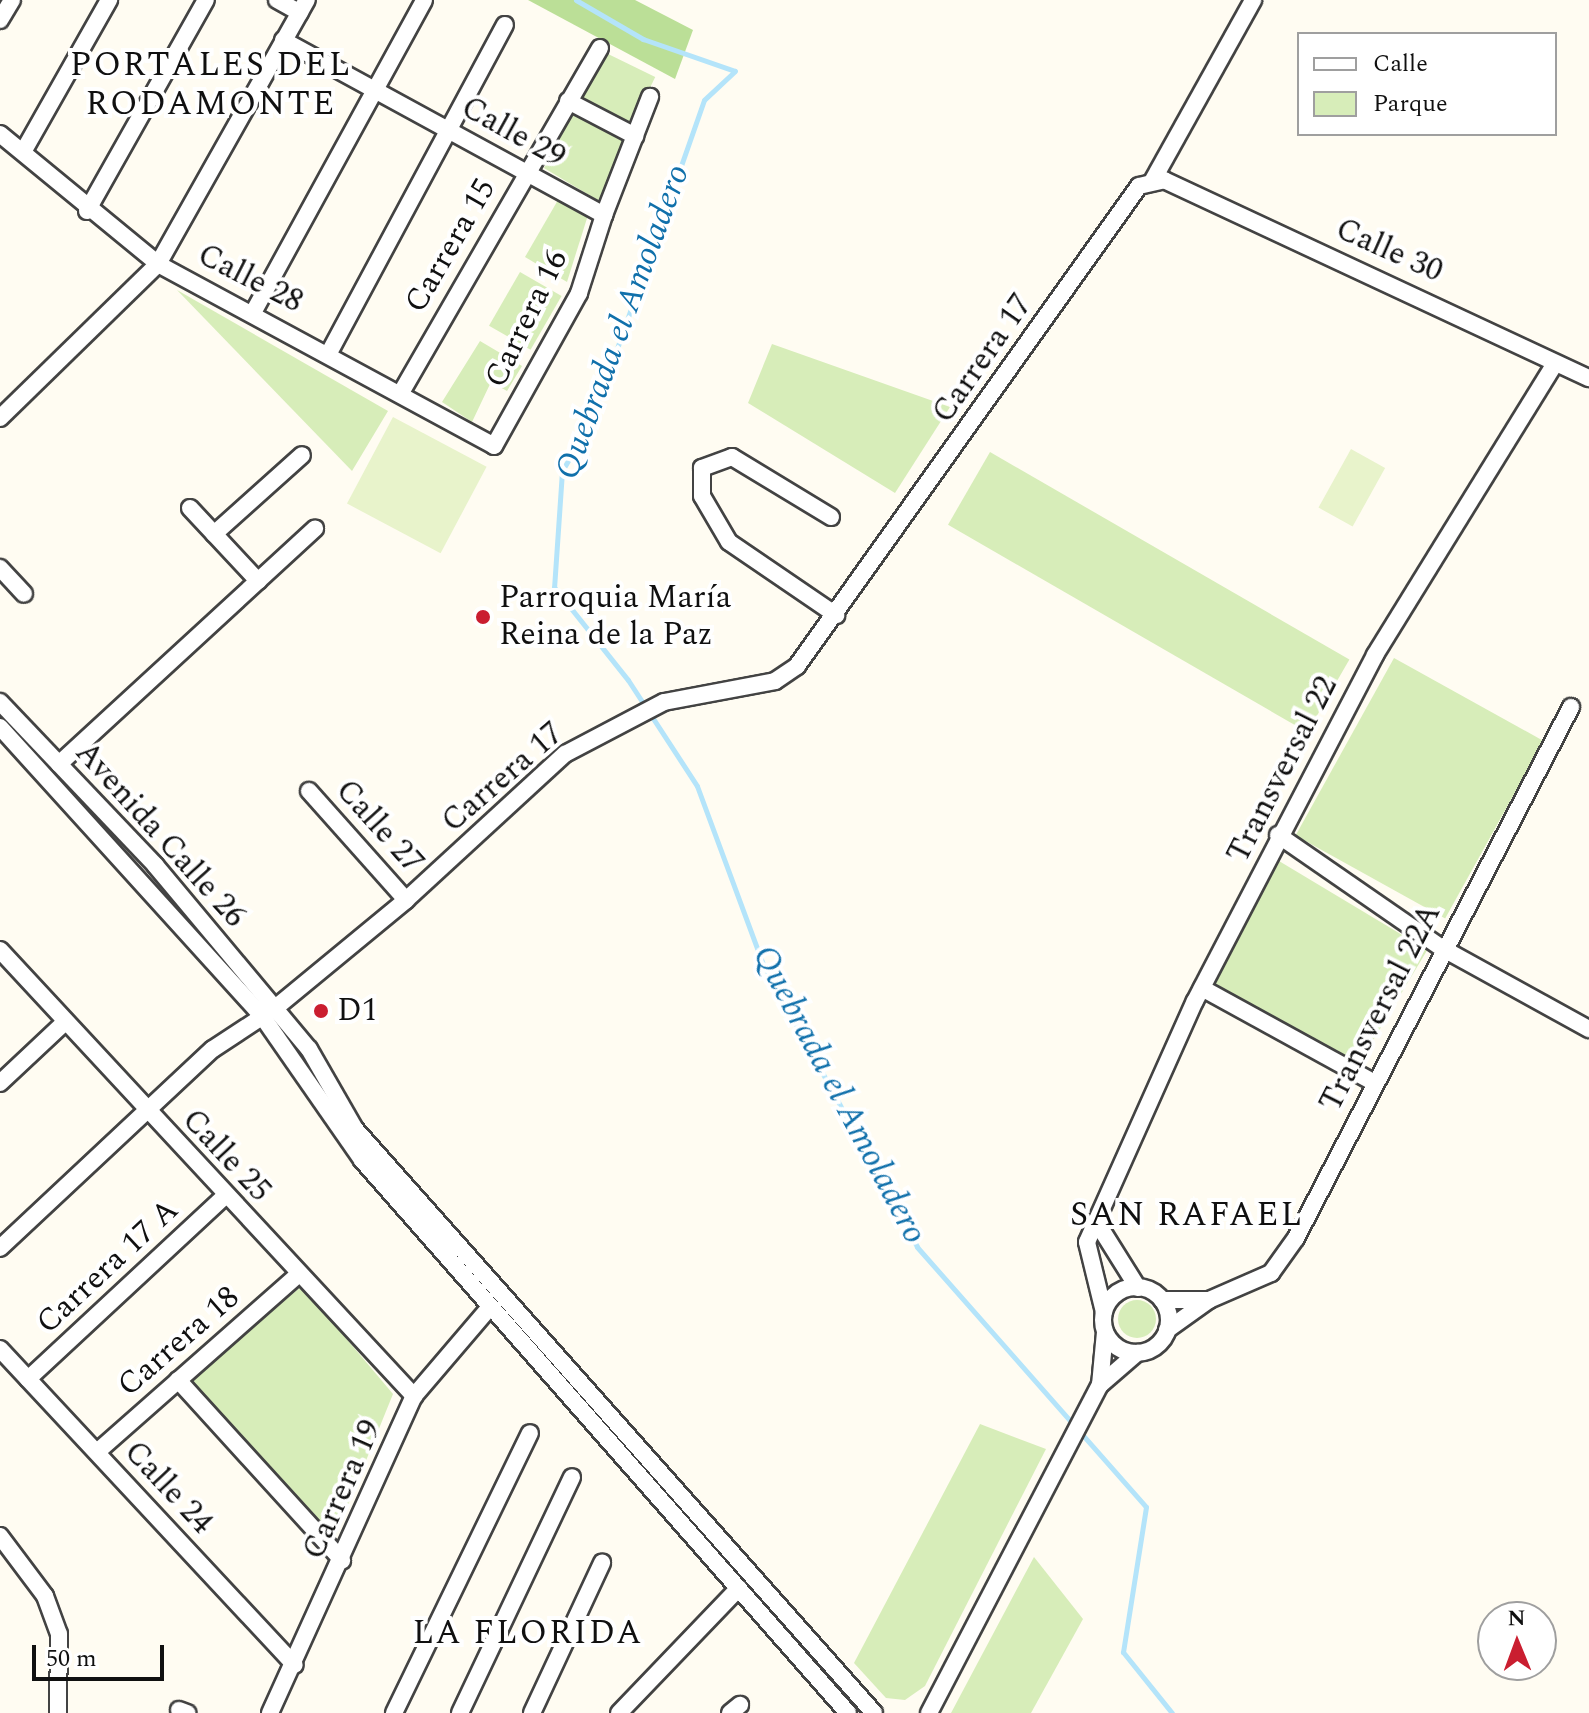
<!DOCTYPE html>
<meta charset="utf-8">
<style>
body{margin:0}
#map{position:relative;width:1589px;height:1713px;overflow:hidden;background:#fffcf2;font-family:Spectral,serif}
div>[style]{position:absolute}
.green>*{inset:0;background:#d7edb9;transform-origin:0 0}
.round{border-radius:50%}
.forest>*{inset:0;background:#bbdf97}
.pitch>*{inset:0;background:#e8f3cb;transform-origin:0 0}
.stream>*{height:5px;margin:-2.5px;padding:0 2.5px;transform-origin:2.5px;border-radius:2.5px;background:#b4e4fa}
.roads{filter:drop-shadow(2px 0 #434343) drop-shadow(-2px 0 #434343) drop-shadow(0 2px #434343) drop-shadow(0 -2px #434343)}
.street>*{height:16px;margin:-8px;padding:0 8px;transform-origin:8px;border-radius:8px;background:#fff}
.street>.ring{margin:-8px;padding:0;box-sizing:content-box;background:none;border:16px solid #fff;border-radius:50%}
.dots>*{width:22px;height:22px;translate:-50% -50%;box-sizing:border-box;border:4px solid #fff;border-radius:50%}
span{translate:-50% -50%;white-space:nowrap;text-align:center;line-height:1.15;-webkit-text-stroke:8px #fff;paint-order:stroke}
.street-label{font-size:32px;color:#101010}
.poi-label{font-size:32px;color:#101010}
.left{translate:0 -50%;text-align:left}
.neighbourhood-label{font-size:34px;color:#101010;letter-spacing:2px}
.water-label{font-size:34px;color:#1070ab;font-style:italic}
.legend{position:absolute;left:1297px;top:32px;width:260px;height:104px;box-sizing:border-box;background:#fff;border:2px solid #9f9f9f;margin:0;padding:10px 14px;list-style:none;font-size:24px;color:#101010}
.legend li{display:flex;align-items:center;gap:16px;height:40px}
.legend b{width:40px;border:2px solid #9f9f9f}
.north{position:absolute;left:1477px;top:1601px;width:80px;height:80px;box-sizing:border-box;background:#fff;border:2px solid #9f9f9f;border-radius:50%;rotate:359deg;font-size:22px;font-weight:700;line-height:32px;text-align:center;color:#101010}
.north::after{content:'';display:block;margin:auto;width:28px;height:36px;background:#ca1e30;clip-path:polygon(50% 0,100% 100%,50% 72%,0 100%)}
.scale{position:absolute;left:32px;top:1645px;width:132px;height:36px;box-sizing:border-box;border:4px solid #101010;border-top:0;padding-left:10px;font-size:24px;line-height:28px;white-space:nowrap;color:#101010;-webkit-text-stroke:6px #fff;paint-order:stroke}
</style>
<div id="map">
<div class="green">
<div style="left:604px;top:52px;width:57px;height:57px;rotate:26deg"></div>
<div style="clip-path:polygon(573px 112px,630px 139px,604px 204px,544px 168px)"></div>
<div style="clip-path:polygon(558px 200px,588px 215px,567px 282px,525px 257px)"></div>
<div style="left:520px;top:272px;width:48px;height:62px;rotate:30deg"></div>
<div style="clip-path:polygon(177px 290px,388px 411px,352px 471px)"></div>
<div style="clip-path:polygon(480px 341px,522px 366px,507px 391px,491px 382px,472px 422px,442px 402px)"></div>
<div style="clip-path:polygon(772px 344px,950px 407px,895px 493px,748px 403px)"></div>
<div style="left:990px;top:452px;width:415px;height:84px;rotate:30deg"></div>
<div style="left:1394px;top:658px;width:171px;height:203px;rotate:29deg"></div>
<div style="left:1279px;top:861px;width:173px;height:138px;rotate:31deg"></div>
<div style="clip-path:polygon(302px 1286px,393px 1394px,335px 1537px,190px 1379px)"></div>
<div class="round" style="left:1118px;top:1300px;width:38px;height:38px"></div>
<div style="clip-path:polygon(980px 1424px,1046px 1449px,925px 1686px,905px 1700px,886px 1698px,854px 1663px)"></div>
<div style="clip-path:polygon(1034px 1557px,1083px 1619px,1031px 1713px,951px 1713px)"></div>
</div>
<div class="forest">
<div style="clip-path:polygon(528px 0,635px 0,693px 30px,675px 79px)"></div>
</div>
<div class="pitch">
<div style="left:393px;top:417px;width:106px;height:98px;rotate:28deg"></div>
<div style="left:1351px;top:449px;width:39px;height:67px;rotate:29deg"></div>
</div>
<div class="stream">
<div style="left:576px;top:0;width:78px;rotate:30.2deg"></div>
<div style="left:643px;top:39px;width:97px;rotate:19.2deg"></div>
<div style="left:735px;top:71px;width:42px;rotate:136.9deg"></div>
<div style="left:704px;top:100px;width:339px;rotate:109.3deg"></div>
<div style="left:592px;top:420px;width:59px;rotate:120.5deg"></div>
<div style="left:562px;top:471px;width:116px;rotate:93.9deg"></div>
<div style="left:554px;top:587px;width:119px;rotate:51.5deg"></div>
<div style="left:628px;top:680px;width:126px;rotate:56.9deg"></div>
<div style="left:697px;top:786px;width:190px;rotate:69.7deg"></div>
<div style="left:763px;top:964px;width:322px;rotate:61.4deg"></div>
<div style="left:917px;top:1247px;width:346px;rotate:48.6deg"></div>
<div style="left:1146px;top:1507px;width:147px;rotate:99deg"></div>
<div style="left:1123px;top:1652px;width:78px;rotate:51.2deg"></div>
</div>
<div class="roads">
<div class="street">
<div style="left:277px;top:0;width:26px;rotate:29deg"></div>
<div style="left:0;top:20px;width:23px;rotate:-59deg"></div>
<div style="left:283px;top:40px;width:366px;rotate:28.6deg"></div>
<div style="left:604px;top:215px;width:127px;rotate:-68.7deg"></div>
<div style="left:568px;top:101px;width:76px;rotate:27.6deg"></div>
<div style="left:0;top:134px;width:205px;rotate:39.4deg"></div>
<div style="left:158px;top:264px;width:382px;rotate:28.4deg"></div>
<div style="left:494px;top:446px;width:175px;rotate:-60.9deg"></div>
<div style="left:579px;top:293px;width:82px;rotate:-72.2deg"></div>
<div style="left:23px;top:152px;width:175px;rotate:-60.5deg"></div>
<div style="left:1153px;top:180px;width:206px;rotate:-60.9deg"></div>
<div style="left:87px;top:211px;width:242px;rotate:-60.6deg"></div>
<div style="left:254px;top:311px;width:354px;rotate:-61.3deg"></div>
<div style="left:330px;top:351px;width:370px;rotate:-61.8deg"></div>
<div style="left:402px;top:391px;width:396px;rotate:-60deg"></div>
<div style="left:0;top:418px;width:221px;rotate:-44.3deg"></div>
<div style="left:158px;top:264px;width:303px;rotate:-60.6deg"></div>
<div style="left:190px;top:508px;width:100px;rotate:47deg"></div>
<div style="left:831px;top:517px;width:116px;rotate:-148.8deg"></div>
<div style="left:732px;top:457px;width:32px;rotate:160deg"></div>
<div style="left:702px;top:468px;width:28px;rotate:90deg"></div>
<div style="left:702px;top:496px;width:53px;rotate:59.6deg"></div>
<div style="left:729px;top:542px;width:130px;rotate:34.3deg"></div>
<div style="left:214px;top:534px;width:118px;rotate:-41.9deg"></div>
<div style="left:0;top:568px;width:35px;rotate:47deg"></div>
<div style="left:0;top:702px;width:225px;rotate:46.4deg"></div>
<div style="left:155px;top:865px;width:240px;rotate:50.1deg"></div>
<div style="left:309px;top:1049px;width:92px;rotate:60.1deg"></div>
<div style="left:355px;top:1129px;width:781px;rotate:48.37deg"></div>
<div style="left:0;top:727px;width:390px;rotate:47.8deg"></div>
<div style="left:262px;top:1016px;width:175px;rotate:55.2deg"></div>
<div style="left:362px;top:1160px;width:736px;rotate:48.69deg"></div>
<div style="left:59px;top:764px;width:348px;rotate:-42.6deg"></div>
<div style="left:309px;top:791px;width:146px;rotate:48.3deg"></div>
<div style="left:1278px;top:835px;width:199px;rotate:34.6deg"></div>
<div style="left:1442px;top:948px;width:168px;rotate:28.9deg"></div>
<div style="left:0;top:950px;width:609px;rotate:47.13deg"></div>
<div style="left:1202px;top:988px;width:197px;rotate:28.8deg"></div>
<div style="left:0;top:1083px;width:89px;rotate:-43.2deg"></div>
<div style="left:1096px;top:1221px;width:79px;rotate:57.9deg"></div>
<div style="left:0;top:1248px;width:291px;rotate:-43.1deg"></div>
<div style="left:213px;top:1049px;width:73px;rotate:-33.3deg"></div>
<div style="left:274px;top:1009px;width:171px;rotate:-39.5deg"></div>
<div style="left:406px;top:900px;width:216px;rotate:-42.6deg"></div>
<div style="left:565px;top:754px;width:112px;rotate:-27.7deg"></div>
<div style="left:664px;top:702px;width:113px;rotate:-10.7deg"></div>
<div style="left:775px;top:681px;width:27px;rotate:-34deg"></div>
<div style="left:797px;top:666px;width:589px;rotate:-54.53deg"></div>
<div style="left:1139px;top:186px;width:26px;rotate:-13deg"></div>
<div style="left:1164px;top:180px;width:469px;rotate:25deg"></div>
<div class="ring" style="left:1103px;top:1287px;width:50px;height:50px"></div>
<div style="left:1162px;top:1300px;width:47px"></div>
<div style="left:1104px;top:1312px;width:72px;rotate:-103.7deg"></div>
<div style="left:1087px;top:1242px;width:264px;rotate:-65.9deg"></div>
<div style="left:1195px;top:1001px;width:390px;rotate:-62.5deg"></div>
<div style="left:1375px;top:655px;width:341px;rotate:-58.3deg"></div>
<div style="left:1167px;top:1330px;width:52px;rotate:-35.5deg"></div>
<div style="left:1209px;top:1300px;width:68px;rotate:-23.5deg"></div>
<div style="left:1271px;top:1273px;width:43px;rotate:-54.5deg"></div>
<div style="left:1296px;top:1238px;width:598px;rotate:-62.62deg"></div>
<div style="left:0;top:1349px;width:432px;rotate:47deg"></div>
<div style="left:28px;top:1379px;width:269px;rotate:-42.9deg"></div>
<div style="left:178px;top:1380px;width:244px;rotate:47.7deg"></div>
<div style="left:1100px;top:1385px;width:53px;rotate:-84.6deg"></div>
<div style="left:97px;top:1452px;width:268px;rotate:-41.4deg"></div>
<div style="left:0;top:1536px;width:75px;rotate:53.1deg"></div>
<div style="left:45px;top:1596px;width:40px;rotate:69.8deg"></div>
<div style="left:59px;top:1634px;width:79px;rotate:90.7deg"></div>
<div style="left:179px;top:1710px;width:9px;rotate:21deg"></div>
<div style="left:270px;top:1713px;width:348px;rotate:-65.6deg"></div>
<div style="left:414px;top:1396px;width:118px;rotate:-49.5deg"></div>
<div style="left:394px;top:1713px;width:311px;rotate:-64.1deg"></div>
<div style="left:460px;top:1713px;width:261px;rotate:-64.6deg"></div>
<div style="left:532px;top:1713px;width:166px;rotate:-65deg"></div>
<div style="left:619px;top:1713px;width:173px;rotate:-46.2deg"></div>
<div style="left:730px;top:1713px;width:13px;rotate:-39deg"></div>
<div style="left:929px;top:1713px;width:370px;rotate:-62.5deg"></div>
<div style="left:1100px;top:1385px;width:49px;rotate:-40.9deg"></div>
</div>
</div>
<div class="dots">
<div style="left:483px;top:617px;background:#ca1e30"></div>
<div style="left:321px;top:1011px;background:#ca1e30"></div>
</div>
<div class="street-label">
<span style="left:513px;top:133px;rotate:29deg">Calle 29</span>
<span style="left:451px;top:246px;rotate:-60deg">Carrera 15</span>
<span style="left:1389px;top:251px;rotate:24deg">Calle 30</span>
<span style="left:250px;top:279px;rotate:27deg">Calle 28</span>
<span style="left:527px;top:319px;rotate:-64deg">Carrera 16</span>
<span style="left:983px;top:359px;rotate:-55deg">Carrera 17</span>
<span style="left:1283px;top:770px;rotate:-63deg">Transversal 22</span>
<span style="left:503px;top:778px;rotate:-41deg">Carrera 17</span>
<span style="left:379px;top:827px;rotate:48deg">Calle 27</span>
<span style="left:160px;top:835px;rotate:48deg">Avenida Calle 26</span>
<span style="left:1381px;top:1008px;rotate:-63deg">Transversal 22A</span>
<span style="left:226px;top:1156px;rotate:47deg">Calle 25</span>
<span style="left:108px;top:1267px;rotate:-43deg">Carrera 17 A</span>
<span style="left:179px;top:1342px;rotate:-41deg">Carrera 18</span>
<span style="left:168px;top:1488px;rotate:47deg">Calle 24</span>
<span style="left:343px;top:1490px;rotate:-66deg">Carrera 19</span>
</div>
<div class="poi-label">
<span class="left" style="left:499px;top:617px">Parroquia María<br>Reina de la Paz</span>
<span class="left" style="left:337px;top:1011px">D1</span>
</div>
<div class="neighbourhood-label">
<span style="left:211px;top:85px">PORTALES DEL<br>RODAMONTE</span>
<span style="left:1187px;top:1216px">SAN RAFAEL</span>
<span style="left:528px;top:1634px">LA FLORIDA</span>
</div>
<div class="water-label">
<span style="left:623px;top:322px;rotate:-70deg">Quebrada el Amoladero</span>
<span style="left:839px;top:1095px;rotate:62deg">Quebrada el Amoladero</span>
</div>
<ul class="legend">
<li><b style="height:10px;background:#fff"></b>Calle</li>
<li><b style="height:22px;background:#d7edb9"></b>Parque</li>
</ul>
<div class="north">N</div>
<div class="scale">50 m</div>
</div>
